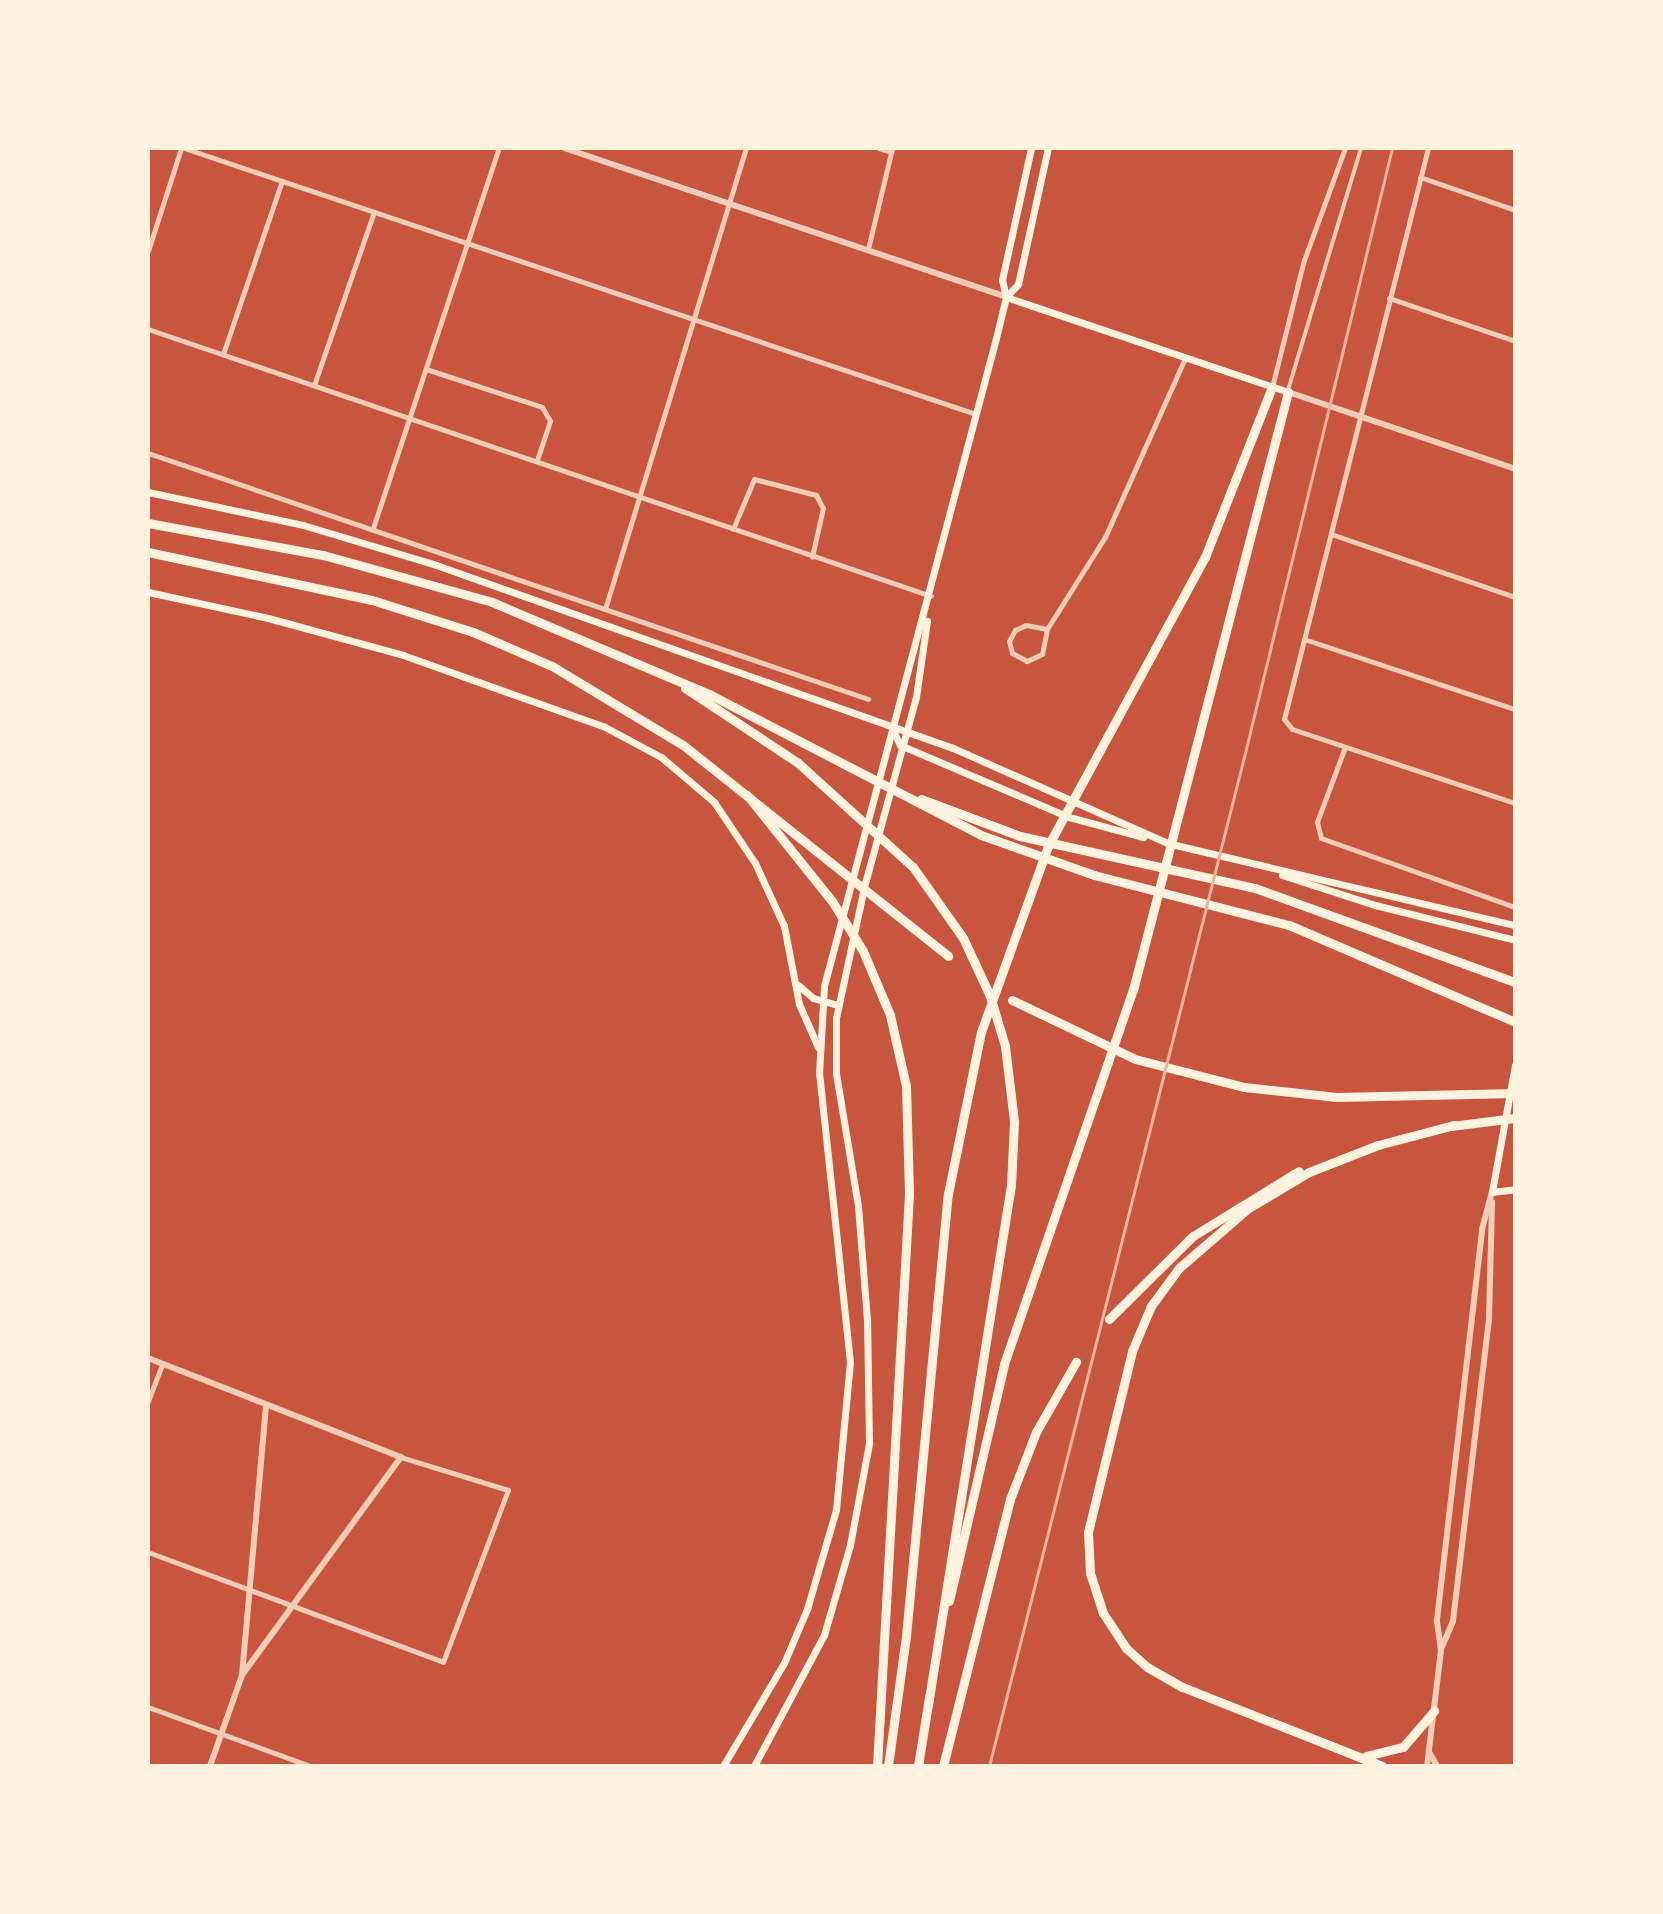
<!DOCTYPE html>
<style>
body{margin:0}
#map{position:relative;width:1663px;height:1914px;overflow:hidden;background:#c8553d;font-family:Cabin,sans-serif}
div>[style]{position:absolute}
.pedestrian>*{height:4px;margin:-2px;padding:0 2px;transform-origin:2px;border-radius:2px;background:#f1ccb7}
.minor>*{height:5px;margin:-2.5px;padding:0 2.5px;transform-origin:2.5px;border-radius:2.5px;background:#f1ccb7}
.tertiary>*{height:6px;margin:-3px;padding:0 3px;transform-origin:3px;border-radius:3px;background:#f1ccb7}
.secondary>*{height:7px;margin:-3.5px;padding:0 3.5px;transform-origin:3.5px;border-radius:3.5px;background:#fff3e0}
.trunk>*{height:9px;margin:-4.5px;padding:0 4.5px;transform-origin:4.5px;border-radius:4.5px;background:#fff3e0}
.motorway>*{height:9px;margin:-4.5px;padding:0 4.5px;transform-origin:4.5px;border-radius:4.5px;background:#fff3e0}
.rail>*{height:3px;margin:-1.5px;padding:0 1.5px;transform-origin:1.5px;border-radius:1.5px;background:#e9b49f}
span{translate:-50% -50%;white-space:nowrap;text-align:center;line-height:1.15;-webkit-text-stroke:6px #fff3e0;paint-order:stroke}
.frame{position:absolute;inset:0;border:150px solid #fff3e0;pointer-events:none}
</style>
<div id="map">
<div class="pedestrian">
<div style="left:1288px;top:390px;width:253px;rotate:-73.2deg"></div>
</div>
<div class="minor">
<div style="left:184px;top:148px;width:835px;rotate:18.57deg"></div>
<div style="left:879px;top:148px;width:13px;rotate:18deg"></div>
<div style="left:1428px;top:148px;width:589px;rotate:104.15deg"></div>
<div style="left:1284px;top:719px;width:13px;rotate:51deg"></div>
<div style="left:1292px;top:729px;width:235px;rotate:18.4deg"></div>
<div style="left:1420px;top:177px;width:101px;rotate:19.2deg"></div>
<div style="left:868px;top:249px;width:104px;rotate:-76.6deg"></div>
<div style="left:148px;top:251px;width:108px;rotate:-72.2deg"></div>
<div style="left:1389px;top:298px;width:133px;rotate:18.8deg"></div>
<div style="left:148px;top:329px;width:827px;rotate:18.83deg"></div>
<div style="left:223px;top:354px;width:183px;rotate:-71.2deg"></div>
<div style="left:426px;top:369px;width:122px;rotate:18.1deg"></div>
<div style="left:542px;top:407px;width:16px;rotate:60deg"></div>
<div style="left:550px;top:421px;width:41px;rotate:108.4deg"></div>
<div style="left:314px;top:385px;width:183px;rotate:-70.9deg"></div>
<div style="left:1272px;top:387px;width:131px;rotate:-75.9deg"></div>
<div style="left:1304px;top:260px;width:119px;rotate:-69.9deg"></div>
<div style="left:148px;top:453px;width:761px;rotate:18.86deg"></div>
<div style="left:373px;top:528px;width:400px;rotate:-71.7deg"></div>
<div style="left:733px;top:529px;width:54px;rotate:-67.2deg"></div>
<div style="left:754px;top:479px;width:64px;rotate:14.5deg"></div>
<div style="left:816px;top:495px;width:15px;rotate:62deg"></div>
<div style="left:823px;top:508px;width:50px;rotate:102.7deg"></div>
<div style="left:1331px;top:534px;width:194px;rotate:18.9deg"></div>
<div style="left:605px;top:609px;width:482px;rotate:-73deg"></div>
<div style="left:1026px;top:625px;width:21px;rotate:11deg"></div>
<div style="left:1047px;top:629px;width:25px;rotate:101deg"></div>
<div style="left:1042px;top:654px;width:17px;rotate:155deg"></div>
<div style="left:1027px;top:661px;width:17px;rotate:-152deg"></div>
<div style="left:1012px;top:653px;width:12px;rotate:-104deg"></div>
<div style="left:1009px;top:641px;width:13px;rotate:-61deg"></div>
<div style="left:1015px;top:630px;width:12px;rotate:-24deg"></div>
<div style="left:1047px;top:629px;width:109px;rotate:-57.8deg"></div>
<div style="left:1105px;top:537px;width:196px;rotate:-65.9deg"></div>
<div style="left:1304px;top:639px;width:222px;rotate:18.4deg"></div>
<div style="left:1345px;top:747px;width:80px;rotate:110.5deg"></div>
<div style="left:1317px;top:822px;width:16px;rotate:76deg"></div>
<div style="left:1321px;top:838px;width:206px;rotate:19.6deg"></div>
<div style="left:148px;top:1401px;width:39px;rotate:-69deg"></div>
<div style="left:148px;top:1552px;width:315px;rotate:20.4deg"></div>
<div style="left:443px;top:1662px;width:184px;rotate:-69.3deg"></div>
<div style="left:508px;top:1490px;width:112px;rotate:-162.9deg"></div>
<div style="left:148px;top:1707px;width:172px;rotate:20deg"></div>
</div>
<div class="tertiary">
<div style="left:564px;top:148px;width:466px;rotate:18.6deg"></div>
<div style="left:1288px;top:392px;width:240px;rotate:18.7deg"></div>
<div style="left:148px;top:1358px;width:272px;rotate:21.4deg"></div>
<div style="left:401px;top:1457px;width:270px;rotate:126.1deg"></div>
<div style="left:1442px;top:1647px;width:28px;rotate:-67deg"></div>
<div style="left:1453px;top:1621px;width:304px;rotate:-83.2deg"></div>
<div style="left:1489px;top:1319px;width:117px;rotate:-88.5deg"></div>
<div style="left:1429px;top:1752px;width:16px;rotate:60deg"></div>
<div style="left:210px;top:1766px;width:96px;rotate:-70.6deg"></div>
<div style="left:242px;top:1675px;width:271px;rotate:-84.9deg"></div>
<div style="left:1427px;top:1766px;width:117px;rotate:-83.1deg"></div>
<div style="left:1441px;top:1650px;width:30px;rotate:-98deg"></div>
<div style="left:1437px;top:1620px;width:394px;rotate:-83.4deg"></div>
<div style="left:1482px;top:1229px;width:38px;rotate:-75deg"></div>
</div>
<div class="secondary">
<div style="left:1006px;top:297px;width:298px;rotate:18.6deg"></div>
<div style="left:1006px;top:297px;width:18px;rotate:-47deg"></div>
<div style="left:1018px;top:284px;width:139px;rotate:-77.6deg"></div>
<div style="left:148px;top:492px;width:158px;rotate:12deg"></div>
<div style="left:303px;top:525px;width:139px;rotate:16.7deg"></div>
<div style="left:436px;top:565px;width:548px;rotate:19.49deg"></div>
<div style="left:953px;top:748px;width:234px;rotate:23.9deg"></div>
<div style="left:148px;top:592px;width:123px;rotate:12.2deg"></div>
<div style="left:268px;top:618px;width:140px;rotate:15.3deg"></div>
<div style="left:403px;top:655px;width:214px;rotate:19.6deg"></div>
<div style="left:605px;top:727px;width:64px;rotate:28.2deg"></div>
<div style="left:661px;top:757px;width:70px;rotate:40.3deg"></div>
<div style="left:714px;top:802px;width:73px;rotate:56.1deg"></div>
<div style="left:755px;top:863px;width:69px;rotate:65.3deg"></div>
<div style="left:784px;top:926px;width:79px;rotate:79.1deg"></div>
<div style="left:799px;top:1004px;width:47px;rotate:66.2deg"></div>
<div style="left:891px;top:726px;width:21px;rotate:65deg"></div>
<div style="left:900px;top:745px;width:184px;rotate:23.1deg"></div>
<div style="left:1069px;top:817px;width:77px;rotate:15.1deg"></div>
<div style="left:1167px;top:843px;width:358px;rotate:13.3deg"></div>
<div style="left:1282px;top:875px;width:98px;rotate:17.9deg"></div>
<div style="left:1375px;top:905px;width:144px;rotate:14deg"></div>
<div style="left:798px;top:985px;width:20px;rotate:41deg"></div>
<div style="left:813px;top:998px;width:25px;rotate:16deg"></div>
<div style="left:1515px;top:1065px;width:129px;rotate:100.3deg"></div>
<div style="left:1492px;top:1192px;width:23px;rotate:-7deg"></div>
<div style="left:723px;top:1766px;width:120px;rotate:-59.4deg"></div>
<div style="left:784px;top:1663px;width:59px;rotate:-66.9deg"></div>
<div style="left:807px;top:1609px;width:103px;rotate:-73.7deg"></div>
<div style="left:836px;top:1510px;width:149px;rotate:-84.6deg"></div>
<div style="left:850px;top:1362px;width:290px;rotate:-96.1deg"></div>
<div style="left:819px;top:1074px;width:88px;rotate:-86.7deg"></div>
<div style="left:824px;top:986px;width:670px;rotate:-75.13deg"></div>
<div style="left:996px;top:338px;width:42px;rotate:-76.3deg"></div>
<div style="left:1006px;top:297px;width:17px;rotate:-103deg"></div>
<div style="left:1002px;top:280px;width:135px;rotate:-77.6deg"></div>
<div style="left:754px;top:1766px;width:149px;rotate:-61.9deg"></div>
<div style="left:824px;top:1635px;width:94px;rotate:-73.9deg"></div>
<div style="left:850px;top:1545px;width:104px;rotate:-79.4deg"></div>
<div style="left:869px;top:1443px;width:123px;rotate:-90.9deg"></div>
<div style="left:867px;top:1320px;width:114px;rotate:-94.5deg"></div>
<div style="left:858px;top:1206px;width:135px;rotate:-99.4deg"></div>
<div style="left:836px;top:1073px;width:55px;rotate:-90deg"></div>
<div style="left:836px;top:1018px;width:134px;rotate:-77.9deg"></div>
<div style="left:864px;top:887px;width:197px;rotate:-74.7deg"></div>
<div style="left:916px;top:697px;width:77px;rotate:-81.8deg"></div>
</div>
<div class="trunk">
<div style="left:949px;top:1601px;width:243px;rotate:-76.9deg"></div>
<div style="left:1004px;top:1364px;width:396px;rotate:-71deg"></div>
<div style="left:1133px;top:990px;width:618px;rotate:-75.47deg"></div>
<div style="left:888px;top:1766px;width:131px;rotate:-82.1deg"></div>
<div style="left:906px;top:1636px;width:444px;rotate:-84.6deg"></div>
<div style="left:948px;top:1194px;width:165px;rotate:-78.5deg"></div>
<div style="left:981px;top:1032px;width:198px;rotate:-70.2deg"></div>
<div style="left:1048px;top:846px;width:329px;rotate:-61.5deg"></div>
<div style="left:1205px;top:557px;width:183px;rotate:-68.5deg"></div>
<div style="left:918px;top:1766px;width:70px;rotate:-80.9deg"></div>
</div>
<div class="motorway">
<div style="left:148px;top:523px;width:178px;rotate:10.4deg"></div>
<div style="left:323px;top:555px;width:175px;rotate:15.5deg"></div>
<div style="left:492px;top:602px;width:236px;rotate:23deg"></div>
<div style="left:709px;top:694px;width:306px;rotate:27.4deg"></div>
<div style="left:981px;top:835px;width:120px;rotate:19.5deg"></div>
<div style="left:1094px;top:875px;width:201px;rotate:14.4deg"></div>
<div style="left:1289px;top:925px;width:246px;rotate:23.2deg"></div>
<div style="left:148px;top:552px;width:229px;rotate:12.1deg"></div>
<div style="left:372px;top:600px;width:106px;rotate:17.6deg"></div>
<div style="left:473px;top:632px;width:86px;rotate:23.3deg"></div>
<div style="left:552px;top:666px;width:153px;rotate:31.1deg"></div>
<div style="left:683px;top:745px;width:339px;rotate:38.5deg"></div>
<div style="left:685px;top:688px;width:134px;rotate:33.5deg"></div>
<div style="left:797px;top:762px;width:156px;rotate:42.2deg"></div>
<div style="left:913px;top:867px;width:87px;rotate:54.8deg"></div>
<div style="left:963px;top:938px;width:64px;rotate:65deg"></div>
<div style="left:990px;top:996px;width:52px;rotate:73.3deg"></div>
<div style="left:1005px;top:1046px;width:77px;rotate:83.2deg"></div>
<div style="left:1014px;top:1122px;width:63px;rotate:92.7deg"></div>
<div style="left:1011px;top:1185px;width:527px;rotate:99.07deg"></div>
<div style="left:747px;top:795px;width:136px;rotate:51.3deg"></div>
<div style="left:832px;top:901px;width:59px;rotate:58.2deg"></div>
<div style="left:863px;top:951px;width:69px;rotate:67.1deg"></div>
<div style="left:890px;top:1015px;width:73px;rotate:77.3deg"></div>
<div style="left:906px;top:1086px;width:108px;rotate:88.4deg"></div>
<div style="left:909px;top:1194px;width:573px;rotate:93.2deg"></div>
<div style="left:921px;top:799px;width:106px;rotate:20.5deg"></div>
<div style="left:1020px;top:836px;width:241px;rotate:12.5deg"></div>
<div style="left:1255px;top:888px;width:276px;rotate:19.9deg"></div>
<div style="left:1012px;top:1000px;width:136px;rotate:25.6deg"></div>
<div style="left:1135px;top:1059px;width:113px;rotate:14.4deg"></div>
<div style="left:1244px;top:1087px;width:93px;rotate:6.2deg"></div>
<div style="left:1336px;top:1097px;width:179px;rotate:-1.3deg"></div>
<div style="left:1451px;top:1126px;width:64px;rotate:-7.1deg"></div>
<div style="left:1109px;top:1319px;width:118px;rotate:-44.7deg"></div>
<div style="left:1193px;top:1236px;width:124px;rotate:-31.5deg"></div>
<div style="left:1366px;top:1756px;width:38px;rotate:-14deg"></div>
<div style="left:1403px;top:1747px;width:48px;rotate:-49.3deg"></div>
<div style="left:943px;top:1766px;width:275px;rotate:-75.9deg"></div>
<div style="left:1010px;top:1499px;width:72px;rotate:-68.8deg"></div>
<div style="left:1036px;top:1432px;width:81px;rotate:-60.3deg"></div>
<div style="left:1382px;top:1766px;width:215px;rotate:-158.4deg"></div>
<div style="left:1182px;top:1687px;width:40px;rotate:-150.3deg"></div>
<div style="left:1147px;top:1667px;width:28px;rotate:-138deg"></div>
<div style="left:1126px;top:1648px;width:42px;rotate:-123.3deg"></div>
<div style="left:1103px;top:1613px;width:42px;rotate:-108deg"></div>
<div style="left:1090px;top:1573px;width:41px;rotate:-92.8deg"></div>
<div style="left:1088px;top:1532px;width:186px;rotate:-76.3deg"></div>
<div style="left:1132px;top:1351px;width:49px;rotate:-67.1deg"></div>
<div style="left:1151px;top:1306px;width:47px;rotate:-53.6deg"></div>
<div style="left:1179px;top:1268px;width:90px;rotate:-40.9deg"></div>
<div style="left:1247px;top:1209px;width:72px;rotate:-30.8deg"></div>
<div style="left:1309px;top:1172px;width:74px;rotate:-21.4deg"></div>
<div style="left:1378px;top:1145px;width:79px;rotate:-14.7deg"></div>
</div>
<div class="rail">
<div style="left:989px;top:1766px;width:1041px;rotate:-75.82deg"></div>
<div style="left:1244px;top:757px;width:627px;rotate:-76.34deg"></div>
</div>
<div class="frame"></div>
</div>
